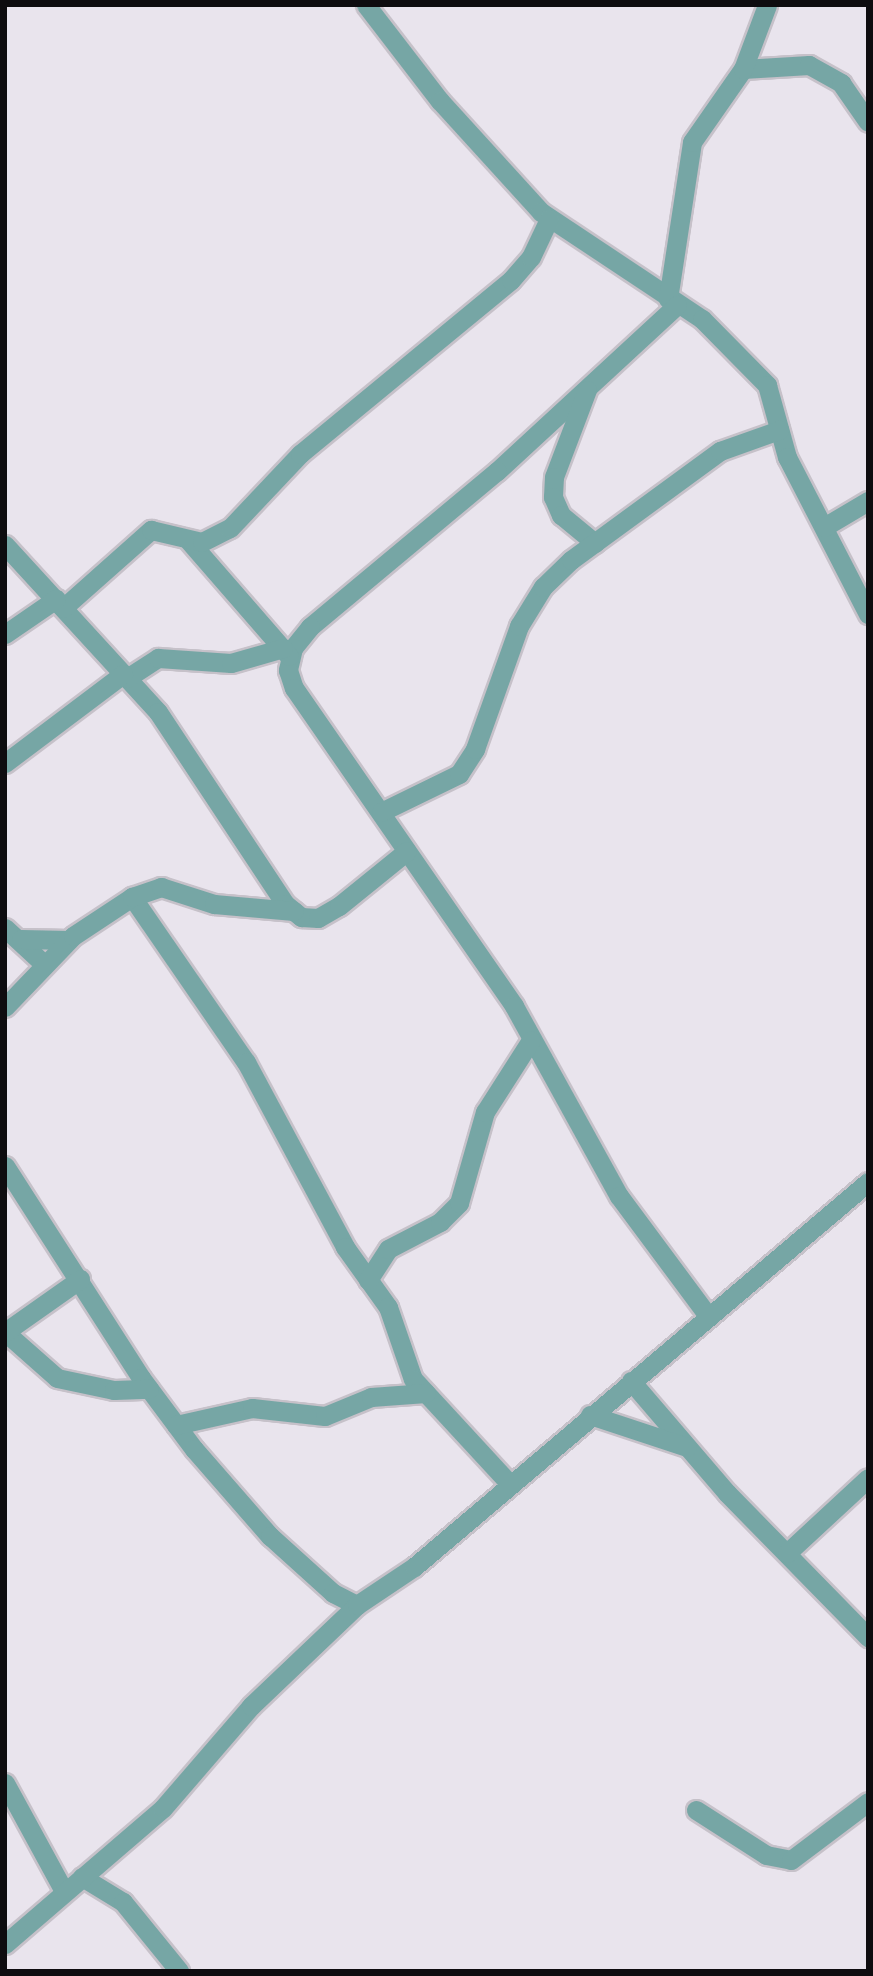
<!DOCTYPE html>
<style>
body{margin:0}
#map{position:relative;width:873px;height:1976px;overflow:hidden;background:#e9e4ed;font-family:"Exo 2",sans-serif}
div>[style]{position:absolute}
.roads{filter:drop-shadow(2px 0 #c6c1c9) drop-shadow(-2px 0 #c6c1c9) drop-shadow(0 2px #c6c1c9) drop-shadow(0 -2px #c6c1c9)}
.street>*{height:19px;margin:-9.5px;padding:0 9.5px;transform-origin:9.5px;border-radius:9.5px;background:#76a6a5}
span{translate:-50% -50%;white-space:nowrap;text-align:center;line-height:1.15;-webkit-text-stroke:7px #f6f1fa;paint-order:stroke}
.frame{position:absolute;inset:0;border:7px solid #0e0c0f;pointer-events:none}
</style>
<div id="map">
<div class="roads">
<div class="street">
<div style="left:366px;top:5px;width:121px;rotate:52.4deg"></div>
<div style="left:440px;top:101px;width:150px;rotate:47.7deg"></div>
<div style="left:541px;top:212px;width:193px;rotate:33.6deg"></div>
<div style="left:702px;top:319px;width:93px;rotate:45.4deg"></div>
<div style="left:767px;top:385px;width:75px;rotate:74.5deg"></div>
<div style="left:787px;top:457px;width:177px;rotate:62.7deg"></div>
<div style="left:743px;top:69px;width:66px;rotate:-3.5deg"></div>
<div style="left:809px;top:65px;width:37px;rotate:29deg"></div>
<div style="left:841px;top:83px;width:47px;rotate:55.3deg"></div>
<div style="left:668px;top:299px;width:159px;rotate:-81.3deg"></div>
<div style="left:692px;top:142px;width:89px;rotate:-55.1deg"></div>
<div style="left:743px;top:69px;width:68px;rotate:-69.4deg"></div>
<div style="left:677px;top:305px;width:245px;rotate:137.3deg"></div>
<div style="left:497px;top:471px;width:244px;rotate:140.2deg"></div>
<div style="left:310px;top:627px;width:27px;rotate:129deg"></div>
<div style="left:293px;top:648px;width:23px;rotate:103deg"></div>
<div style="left:288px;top:670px;width:19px;rotate:72deg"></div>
<div style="left:294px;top:688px;width:387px;rotate:55.3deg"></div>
<div style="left:514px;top:1006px;width:217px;rotate:61.1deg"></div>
<div style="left:619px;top:1196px;width:149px;rotate:53.4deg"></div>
<div style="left:587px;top:390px;width:93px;rotate:110.8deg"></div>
<div style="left:554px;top:477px;width:20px;rotate:93deg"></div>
<div style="left:553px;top:497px;width:20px;rotate:66deg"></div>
<div style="left:561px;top:515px;width:44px;rotate:39.5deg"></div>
<div style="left:824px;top:527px;width:51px;rotate:-30.6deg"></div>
<div style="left:189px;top:541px;width:152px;rotate:49deg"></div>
<div style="left:5px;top:545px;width:226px;rotate:47.5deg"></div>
<div style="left:158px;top:712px;width:230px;rotate:56.5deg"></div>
<div style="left:285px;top:904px;width:21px;rotate:39deg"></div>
<div style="left:301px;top:917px;width:17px;rotate:3deg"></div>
<div style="left:318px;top:918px;width:24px;rotate:-30deg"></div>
<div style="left:339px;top:906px;width:87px;rotate:-39deg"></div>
<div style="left:63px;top:608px;width:118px;rotate:-41.6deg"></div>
<div style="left:151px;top:530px;width:52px;rotate:13.2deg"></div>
<div style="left:202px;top:542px;width:31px;rotate:-27deg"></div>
<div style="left:230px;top:528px;width:102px;rotate:-46.6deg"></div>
<div style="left:300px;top:454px;width:273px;rotate:-39.5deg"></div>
<div style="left:511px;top:280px;width:30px;rotate:-49deg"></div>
<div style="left:531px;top:257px;width:42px;rotate:-64.7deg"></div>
<div style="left:5px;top:634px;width:62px;rotate:-34.5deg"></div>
<div style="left:127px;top:678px;width:37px;rotate:-33deg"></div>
<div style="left:158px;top:658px;width:73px;rotate:3.9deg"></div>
<div style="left:231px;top:663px;width:54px;rotate:-16.1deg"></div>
<div style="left:5px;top:763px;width:148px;rotate:-37deg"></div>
<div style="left:381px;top:812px;width:87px;rotate:-26deg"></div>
<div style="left:459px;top:774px;width:30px;rotate:-57deg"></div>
<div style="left:475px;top:749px;width:131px;rotate:-70.3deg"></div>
<div style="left:519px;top:626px;width:46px;rotate:-58.4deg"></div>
<div style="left:543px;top:587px;width:39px;rotate:-44deg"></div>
<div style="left:571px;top:560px;width:185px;rotate:-36.2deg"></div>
<div style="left:720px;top:451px;width:63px;rotate:-19.6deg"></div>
<div style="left:132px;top:897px;width:201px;rotate:55.4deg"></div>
<div style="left:246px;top:1062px;width:210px;rotate:61.8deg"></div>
<div style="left:345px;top:1247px;width:74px;rotate:54.4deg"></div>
<div style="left:388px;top:1307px;width:76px;rotate:70.9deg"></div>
<div style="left:413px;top:1379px;width:142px;rotate:47.3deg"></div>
<div style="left:5px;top:928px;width:53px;rotate:42.7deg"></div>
<div style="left:21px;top:939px;width:48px;rotate:1.2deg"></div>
<div style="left:5px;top:1007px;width:98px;rotate:-46.2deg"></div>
<div style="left:73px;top:936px;width:71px;rotate:-33.5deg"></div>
<div style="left:132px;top:897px;width:31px;rotate:-19deg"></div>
<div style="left:161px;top:887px;width:56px;rotate:17.8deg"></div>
<div style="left:214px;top:904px;width:80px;rotate:5deg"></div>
<div style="left:5px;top:1166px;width:252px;rotate:57.3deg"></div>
<div style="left:141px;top:1378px;width:89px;rotate:53.3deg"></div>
<div style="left:194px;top:1449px;width:116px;rotate:48.9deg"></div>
<div style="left:270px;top:1536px;width:85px;rotate:42.1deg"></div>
<div style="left:333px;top:1593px;width:27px;rotate:27deg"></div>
<div style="left:368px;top:1280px;width:37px;rotate:-57deg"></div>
<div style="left:388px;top:1249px;width:59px;rotate:-27.4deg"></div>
<div style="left:440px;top:1222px;width:27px;rotate:-45deg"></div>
<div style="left:459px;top:1203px;width:95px;rotate:-74.1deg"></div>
<div style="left:485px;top:1112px;width:85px;rotate:-57.4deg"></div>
<div style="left:5px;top:1332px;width:69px;rotate:41.5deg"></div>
<div style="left:57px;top:1378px;width:58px;rotate:11.9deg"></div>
<div style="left:114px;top:1390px;width:35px;rotate:-2deg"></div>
<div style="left:5px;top:1332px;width:92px;rotate:-35.2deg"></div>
<div style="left:631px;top:1381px;width:148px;rotate:49.4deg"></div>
<div style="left:727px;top:1493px;width:202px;rotate:45.6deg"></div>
<div style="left:590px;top:1415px;width:102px;rotate:18.3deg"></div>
<div style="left:176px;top:1425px;width:78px;rotate:-12.6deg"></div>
<div style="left:252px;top:1408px;width:73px;rotate:6.3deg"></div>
<div style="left:325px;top:1416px;width:50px;rotate:-22.4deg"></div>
<div style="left:371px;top:1397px;width:55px;rotate:-4.2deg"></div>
<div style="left:787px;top:1553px;width:110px;rotate:-42.8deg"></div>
<div style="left:5px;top:1783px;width:123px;rotate:61.4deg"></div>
<div style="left:696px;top:1810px;width:83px;rotate:32.7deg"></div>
<div style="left:766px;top:1855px;width:25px;rotate:11deg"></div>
<div style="left:791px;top:1860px;width:96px;rotate:-37deg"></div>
<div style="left:82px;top:1877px;width:48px;rotate:31.4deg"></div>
<div style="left:123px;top:1902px;width:89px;rotate:50.9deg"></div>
<div style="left:5px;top:1944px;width:208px;rotate:-40.7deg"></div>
<div style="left:163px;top:1808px;width:135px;rotate:-49.2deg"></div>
<div style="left:251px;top:1706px;width:146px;rotate:-43.6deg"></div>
<div style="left:357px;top:1605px;width:69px;rotate:-33.7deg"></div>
<div style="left:414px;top:1567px;width:595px;rotate:-40.3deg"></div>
</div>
</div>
<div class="frame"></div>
</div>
